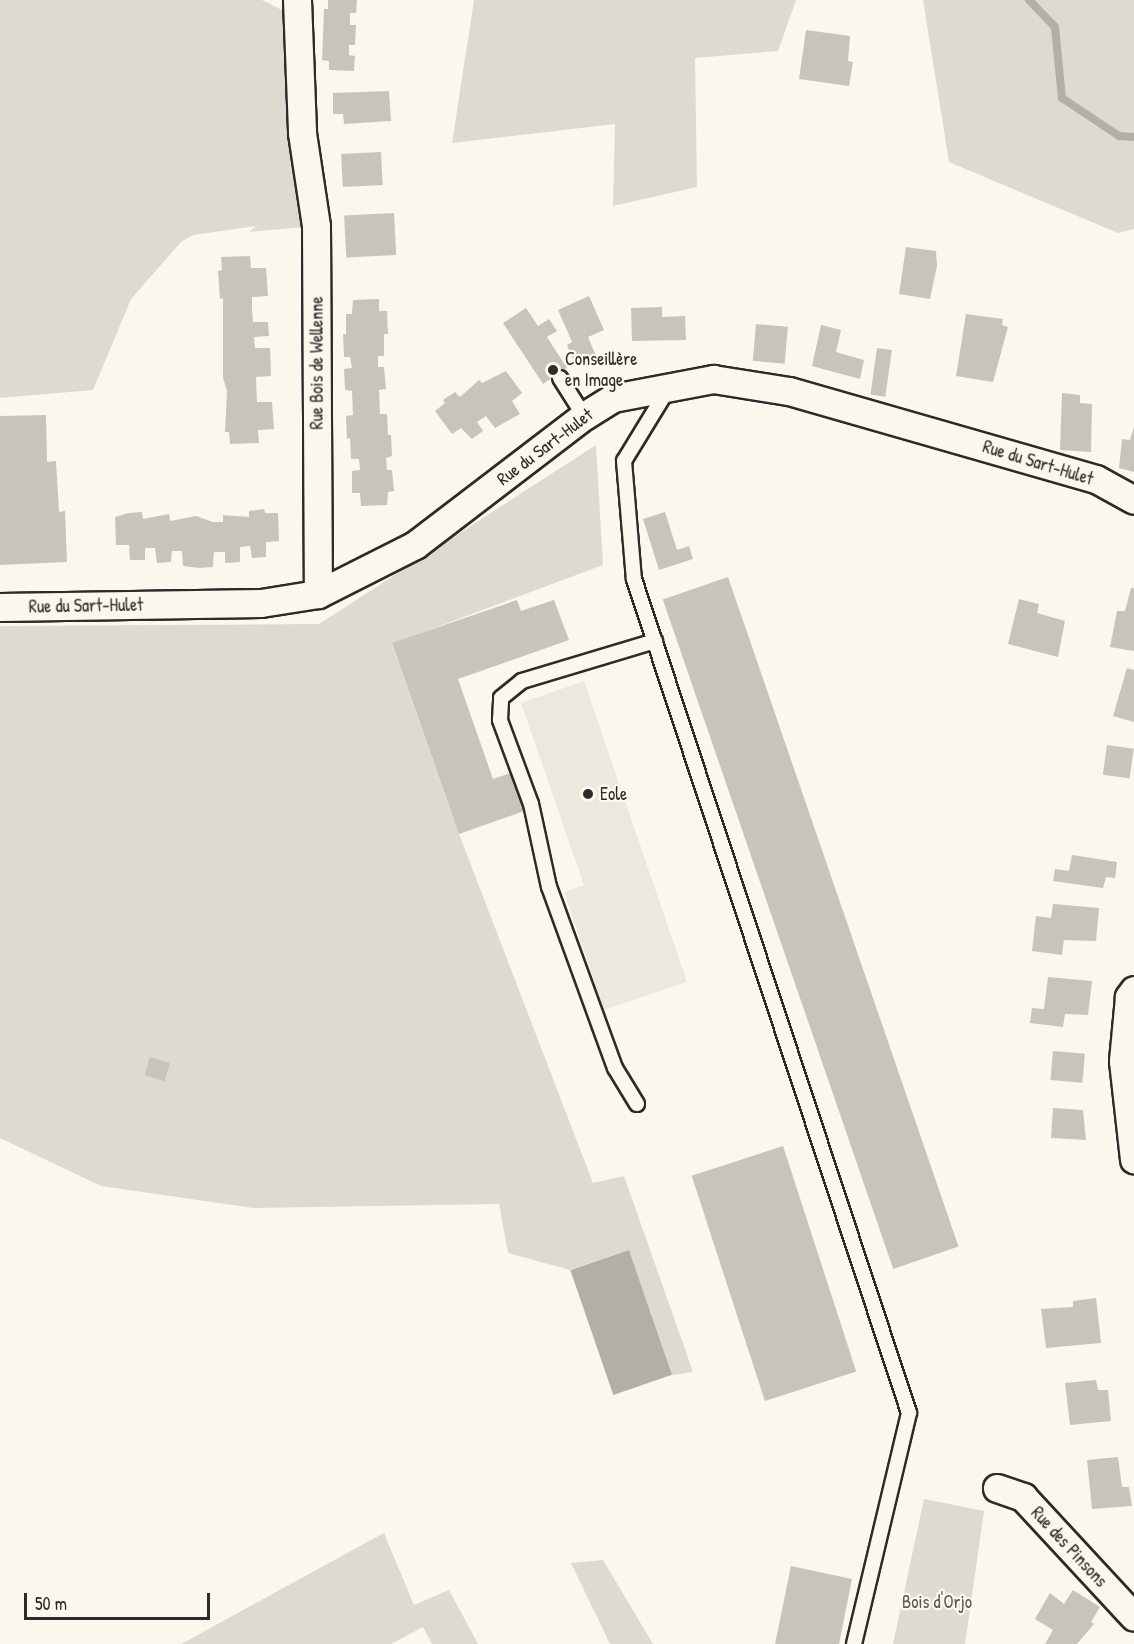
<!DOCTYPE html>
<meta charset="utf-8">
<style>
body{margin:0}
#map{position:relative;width:1134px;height:1644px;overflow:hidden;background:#fbf7ec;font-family:"Patrick Hand",sans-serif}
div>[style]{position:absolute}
.built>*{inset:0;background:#ebe8de}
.green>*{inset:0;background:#dddad0}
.water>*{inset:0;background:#b1afa7;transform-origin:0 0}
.stream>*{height:8px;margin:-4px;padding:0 4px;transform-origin:4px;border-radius:4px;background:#b1afa7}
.building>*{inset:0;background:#c7c4bc;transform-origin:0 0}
.roads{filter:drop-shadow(2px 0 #2b2b2b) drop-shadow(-2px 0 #2b2b2b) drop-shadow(0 2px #2b2b2b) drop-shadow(0 -2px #2b2b2b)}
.service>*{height:14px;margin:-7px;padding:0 7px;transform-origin:7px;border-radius:7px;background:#fbf7ec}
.minor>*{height:27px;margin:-13.5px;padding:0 13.5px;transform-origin:13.5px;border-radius:13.5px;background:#fbf7ec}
.dots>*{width:16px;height:16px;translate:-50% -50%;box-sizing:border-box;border:3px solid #fbf7ec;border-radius:50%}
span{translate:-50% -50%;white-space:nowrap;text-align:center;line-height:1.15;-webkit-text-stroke:4.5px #fbf7ec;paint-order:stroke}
.poi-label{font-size:18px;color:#2b2b2b}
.left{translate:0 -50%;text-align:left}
.street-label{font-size:18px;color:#2b2b2b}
.park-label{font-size:18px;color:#585754}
.scale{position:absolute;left:24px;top:1593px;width:186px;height:27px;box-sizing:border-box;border:3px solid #2b2b2b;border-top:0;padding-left:8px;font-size:18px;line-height:21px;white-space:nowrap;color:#2b2b2b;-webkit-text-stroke:4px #fbf7ec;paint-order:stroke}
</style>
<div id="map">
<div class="built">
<div style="clip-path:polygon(584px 681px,687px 982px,604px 1010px,564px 892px,584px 885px,521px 703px)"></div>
</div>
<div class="green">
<div style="clip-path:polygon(0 0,262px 0,298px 18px,316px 226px,249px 232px,256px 226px,193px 235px,181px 242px,131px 299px,93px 390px,0 398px)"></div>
<div style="clip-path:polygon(474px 0,796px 0,778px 51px,695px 58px,697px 187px,613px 206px,615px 124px,452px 143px)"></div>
<div style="clip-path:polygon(923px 0,1134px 0,1134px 229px,1118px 233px,949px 162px)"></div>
<div style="clip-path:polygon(596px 445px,603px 565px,392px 644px,459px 834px,593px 1183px,624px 1176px,693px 1372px,672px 1375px,629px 1250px,570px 1270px,508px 1253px,499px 1204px,253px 1208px,101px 1186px,0 1138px,0 626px,319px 624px)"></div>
<div style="clip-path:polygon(924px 1499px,984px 1511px,965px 1644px,893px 1644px)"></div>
<div style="clip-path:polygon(384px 1533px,414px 1605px,449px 1590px,478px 1644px,432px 1644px,423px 1627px,391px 1644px,181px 1644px)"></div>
<div style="clip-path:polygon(603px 1560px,653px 1644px,610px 1644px,571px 1563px)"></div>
</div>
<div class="water">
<div style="left:629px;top:1250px;width:132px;height:62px;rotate:71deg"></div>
</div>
<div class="stream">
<div style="left:1029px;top:0;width:37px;rotate:46deg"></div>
<div style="left:1055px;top:27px;width:71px;rotate:84.4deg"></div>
<div style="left:1062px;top:98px;width:69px;rotate:33.7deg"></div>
<div style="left:1119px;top:136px;width:15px;rotate:4deg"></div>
</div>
<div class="building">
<div style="clip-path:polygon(328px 0,357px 0,356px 13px,350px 13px,350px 25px,356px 25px,355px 45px,349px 45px,349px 55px,355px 56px,354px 71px,329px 70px,329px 61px,322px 60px,324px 9px,328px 9px)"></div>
<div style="clip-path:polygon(806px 30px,850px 36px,848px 61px,853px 62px,849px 86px,799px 79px)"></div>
<div style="clip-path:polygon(389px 91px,391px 121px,344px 124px,343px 114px,333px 114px,333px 93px)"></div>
<div style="left:381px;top:152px;width:33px;height:40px;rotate:87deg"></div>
<div style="left:394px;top:213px;width:42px;height:50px;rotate:87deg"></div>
<div style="clip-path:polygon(906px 247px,936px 251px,937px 266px,930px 299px,899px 294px)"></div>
<div style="clip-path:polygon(250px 256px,251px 268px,266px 268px,268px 296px,252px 297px,252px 310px,253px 322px,268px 322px,269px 336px,254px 337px,255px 348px,270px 348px,271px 376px,256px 377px,257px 402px,272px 402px,274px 429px,258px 430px,259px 443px,230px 444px,229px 432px,225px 432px,227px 391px,223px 378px,223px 298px,220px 299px,218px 271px,222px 270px,221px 257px)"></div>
<div style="clip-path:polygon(589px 296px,604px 330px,588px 337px,597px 358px,576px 366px,567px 345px,572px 342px,558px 310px)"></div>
<div style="clip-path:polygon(379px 299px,379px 311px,387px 311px,388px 334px,384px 334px,384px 356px,378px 356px,378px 367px,384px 367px,386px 389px,379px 390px,380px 414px,387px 414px,388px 435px,391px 435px,392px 456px,386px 458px,387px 470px,392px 470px,394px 491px,388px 492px,387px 505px,361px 506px,360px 493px,352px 493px,352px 471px,360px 470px,359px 459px,351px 459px,350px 438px,347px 439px,346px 416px,353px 415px,352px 391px,345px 390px,344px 369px,352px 368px,350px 357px,344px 357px,343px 334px,346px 334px,346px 314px,352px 314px,353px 300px)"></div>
<div style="clip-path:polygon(662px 307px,662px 317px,685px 316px,686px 340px,632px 341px,631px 308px)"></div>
<div style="clip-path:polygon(526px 308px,538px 326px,549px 319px,557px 331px,547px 337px,567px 368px,543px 384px,503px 323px)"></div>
<div style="clip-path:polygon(966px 314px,1003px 319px,1002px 325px,1008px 327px,993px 382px,956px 376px)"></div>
<div style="left:756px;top:324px;width:32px;height:37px;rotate:5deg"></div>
<div style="clip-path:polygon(821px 325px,841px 330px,836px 352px,864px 360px,860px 379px,812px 366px)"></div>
<div style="left:877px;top:348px;width:15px;height:47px;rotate:8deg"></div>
<div style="clip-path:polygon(506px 371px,522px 393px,512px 401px,520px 414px,495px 428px,486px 416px,477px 422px,483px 431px,472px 439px,461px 428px,452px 434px,435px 411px,445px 403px,443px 400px,455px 392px,460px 397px,479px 380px,482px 383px)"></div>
<div style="clip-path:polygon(1062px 393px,1080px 395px,1080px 403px,1092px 404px,1091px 452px,1060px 450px)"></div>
<div style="clip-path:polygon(46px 415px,47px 462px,56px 461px,59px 512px,65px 511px,67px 562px,0 565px,0 416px)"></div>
<div style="clip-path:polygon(1134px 427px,1134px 472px,1119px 468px,1122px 439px,1130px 440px)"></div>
<div style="clip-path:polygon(264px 509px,265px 513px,278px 513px,279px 541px,266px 542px,266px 557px,252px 558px,250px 546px,240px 547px,240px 562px,225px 563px,225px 552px,214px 552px,213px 567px,199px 568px,183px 566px,182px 551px,172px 551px,171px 562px,157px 563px,155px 548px,145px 548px,145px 560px,130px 560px,129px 545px,116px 545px,115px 517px,128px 513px,142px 512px,143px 519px,169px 514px,170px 521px,196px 516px,213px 522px,223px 522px,223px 515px,249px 517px,249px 511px)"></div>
<div style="clip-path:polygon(665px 512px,677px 550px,689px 546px,693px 559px,659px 570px,643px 519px)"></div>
<div style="left:728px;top:577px;width:708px;height:69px;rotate:71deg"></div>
<div style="clip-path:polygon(1131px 588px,1134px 588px,1134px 651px,1110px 647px,1117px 611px,1125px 611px)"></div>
<div style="clip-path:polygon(1019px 599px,1039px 604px,1037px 613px,1065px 621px,1058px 657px,1008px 644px)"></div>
<div style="clip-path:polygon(517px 600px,521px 611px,554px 600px,569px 640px,458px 679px,493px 779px,511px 773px,524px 811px,459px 834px,392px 643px)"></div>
<div style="clip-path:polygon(1127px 668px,1134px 670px,1134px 722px,1113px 716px)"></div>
<div style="left:1107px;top:745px;width:27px;height:30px;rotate:8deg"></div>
<div style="clip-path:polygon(1072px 855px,1117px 862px,1115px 878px,1106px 877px,1103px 888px,1053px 881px,1055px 869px,1069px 871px)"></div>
<div style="clip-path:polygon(1053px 904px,1099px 908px,1096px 941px,1064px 940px,1062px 955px,1032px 951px,1036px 916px,1051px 918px)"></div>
<div style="clip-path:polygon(1048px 977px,1092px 981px,1088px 1015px,1065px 1014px,1063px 1027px,1030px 1023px,1032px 1008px,1044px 1009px)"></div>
<div style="left:1053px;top:1051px;width:32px;height:29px;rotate:5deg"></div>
<div style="left:150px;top:1057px;width:21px;height:19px;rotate:17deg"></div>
<div style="clip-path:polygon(1053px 1108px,1083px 1110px,1086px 1140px,1051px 1138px)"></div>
<div style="left:783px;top:1146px;width:237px;height:96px;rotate:72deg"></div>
<div style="clip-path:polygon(1096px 1298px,1101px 1343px,1046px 1348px,1041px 1309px,1073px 1307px,1073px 1301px)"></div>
<div style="clip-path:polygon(1096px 1380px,1098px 1390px,1108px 1390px,1111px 1421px,1070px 1425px,1065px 1383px)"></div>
<div style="clip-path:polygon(1118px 1457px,1122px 1487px,1129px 1487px,1132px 1506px,1092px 1509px,1087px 1460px)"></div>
<div style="clip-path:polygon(791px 1566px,852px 1579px,839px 1644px,775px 1644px)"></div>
<div style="clip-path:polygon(1073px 1590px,1100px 1607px,1091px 1622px,1094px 1624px,1077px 1644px,1045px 1644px,1053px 1630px,1035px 1619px,1050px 1593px,1064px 1604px)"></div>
</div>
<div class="roads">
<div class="service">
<div style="left:560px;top:378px;width:45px;rotate:57.7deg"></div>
<div style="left:668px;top:389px;width:84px;rotate:121.4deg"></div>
<div style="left:624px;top:461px;width:118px;rotate:85.2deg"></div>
<div style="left:634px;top:579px;width:878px;rotate:71.75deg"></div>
<div style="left:909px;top:1413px;width:237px;rotate:103.4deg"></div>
<div style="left:637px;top:1104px;width:42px;rotate:-121.4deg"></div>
<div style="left:615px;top:1068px;width:193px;rotate:-110deg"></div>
<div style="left:549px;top:887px;width:85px;rotate:-102.2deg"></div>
<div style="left:531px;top:804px;width:90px;rotate:-110.3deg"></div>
<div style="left:500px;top:720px;width:22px;rotate:-87deg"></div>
<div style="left:501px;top:698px;width:27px;rotate:-39deg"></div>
<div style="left:522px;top:681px;width:139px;rotate:-16.7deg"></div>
</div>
<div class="minor">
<div style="left:297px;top:0;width:133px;rotate:87.8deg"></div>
<div style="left:302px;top:133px;width:94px;rotate:81.4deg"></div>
<div style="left:316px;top:226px;width:368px;rotate:89.7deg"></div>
<div style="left:0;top:607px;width:261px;rotate:-0.9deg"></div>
<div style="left:261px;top:603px;width:58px;rotate:-9deg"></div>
<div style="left:318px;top:594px;width:109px;rotate:-26.8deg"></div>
<div style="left:415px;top:545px;width:213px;rotate:-37.4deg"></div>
<div style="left:584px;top:416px;width:34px;rotate:-32deg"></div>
<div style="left:613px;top:398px;width:102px;rotate:-10.8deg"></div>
<div style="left:713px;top:379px;width:77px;rotate:9deg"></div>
<div style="left:789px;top:391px;width:319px;rotate:16deg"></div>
<div style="left:1096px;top:479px;width:43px;rotate:28.9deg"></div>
<div style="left:1134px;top:990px;width:9px;rotate:126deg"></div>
<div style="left:1129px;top:997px;width:64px;rotate:95.4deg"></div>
<div style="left:1123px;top:1061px;width:99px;rotate:83.6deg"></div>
<div style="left:997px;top:1488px;width:28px;rotate:19deg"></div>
<div style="left:1023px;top:1497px;width:163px;rotate:47.2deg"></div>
</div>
</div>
<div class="dots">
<div style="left:553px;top:370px;background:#2b2b2b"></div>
<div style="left:588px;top:794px;background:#2b2b2b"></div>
</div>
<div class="poi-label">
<span class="left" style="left:565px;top:370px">Conseillère<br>en Image</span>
<span class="left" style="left:600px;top:794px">Eole</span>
</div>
<div class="street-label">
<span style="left:317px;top:363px;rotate:-90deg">Rue Bois de Wellenne</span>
<span style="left:545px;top:447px;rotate:-37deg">Rue du Sart-Hulet</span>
<span style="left:1038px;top:463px;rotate:17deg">Rue du Sart-Hulet</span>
<span style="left:86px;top:606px;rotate:-1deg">Rue du Sart-Hulet</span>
<span style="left:1069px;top:1547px;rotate:47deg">Rue des Pinsons</span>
</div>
<div class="park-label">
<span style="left:937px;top:1602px">Bois d'Orjo</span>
</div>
<div class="scale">50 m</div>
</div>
